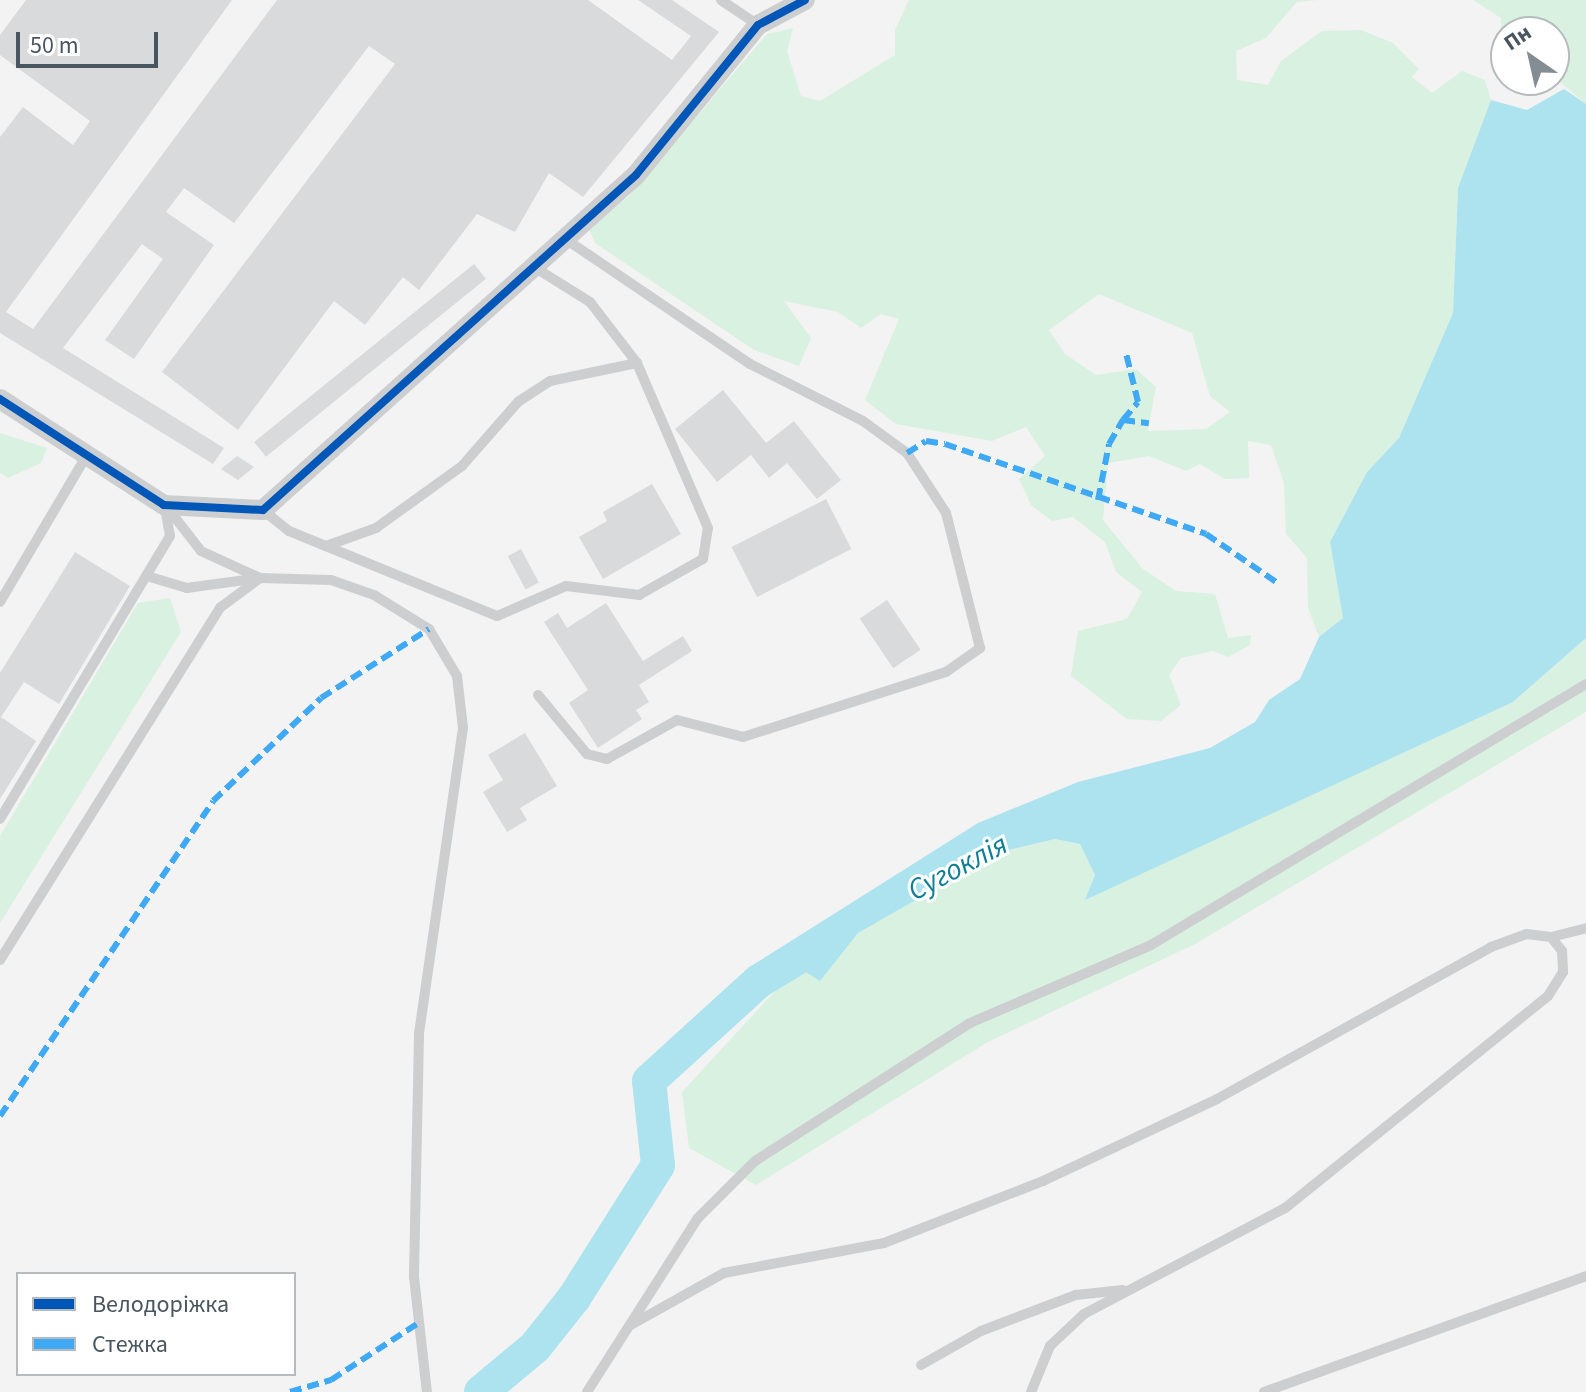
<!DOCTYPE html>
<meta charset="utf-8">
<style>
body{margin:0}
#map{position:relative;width:1586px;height:1392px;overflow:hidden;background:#f3f3f3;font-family:"Source Sans 3",sans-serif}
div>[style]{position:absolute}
.green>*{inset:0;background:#d8f1e1}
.water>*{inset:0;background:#ade3ef}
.river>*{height:34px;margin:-17px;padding:0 17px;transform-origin:17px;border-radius:17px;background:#ade3ef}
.building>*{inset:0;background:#d9dadb;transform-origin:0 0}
.lane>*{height:10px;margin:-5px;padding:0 5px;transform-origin:5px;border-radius:5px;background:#ccced0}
.street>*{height:20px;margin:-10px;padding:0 10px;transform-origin:10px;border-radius:10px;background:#ccced0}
.quiet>*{height:6px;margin-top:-3px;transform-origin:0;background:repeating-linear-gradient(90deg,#3fa9f5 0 12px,transparent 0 18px)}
.cycleway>*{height:8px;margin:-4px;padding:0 4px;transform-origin:4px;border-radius:4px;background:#0057b8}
span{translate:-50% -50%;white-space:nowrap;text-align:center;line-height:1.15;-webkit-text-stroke:6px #fff;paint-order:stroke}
.water-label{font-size:30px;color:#0e7f97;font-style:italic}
.legend{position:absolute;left:16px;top:1272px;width:280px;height:104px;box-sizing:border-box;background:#fff;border:2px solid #b6bbbf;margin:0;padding:10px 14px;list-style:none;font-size:24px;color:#49565f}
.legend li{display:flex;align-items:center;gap:16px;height:40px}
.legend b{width:40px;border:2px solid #b6bbbf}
.north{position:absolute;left:1490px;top:16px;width:80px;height:80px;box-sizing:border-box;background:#fff;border:2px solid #b6bbbf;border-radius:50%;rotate:326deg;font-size:22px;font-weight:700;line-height:32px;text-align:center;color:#49565f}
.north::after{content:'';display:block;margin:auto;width:28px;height:36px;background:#848d93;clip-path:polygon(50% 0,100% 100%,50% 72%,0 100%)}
.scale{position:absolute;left:16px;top:32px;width:142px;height:36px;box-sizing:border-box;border:4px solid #49565f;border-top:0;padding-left:10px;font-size:24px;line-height:28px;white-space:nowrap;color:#49565f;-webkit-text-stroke:6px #fff;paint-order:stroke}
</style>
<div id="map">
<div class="green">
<div style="clip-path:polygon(evenodd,909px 0,1317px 0,1297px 2px,1266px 38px,1236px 51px,1237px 80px,1268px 85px,1281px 61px,1322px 31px,1361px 30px,1393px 43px,1419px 69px,1412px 77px,1432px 93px,1462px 71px,1485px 80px,1491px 100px,1458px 188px,1453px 313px,1399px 438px,1367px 472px,1330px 542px,1343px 618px,1319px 637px,1308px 608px,1307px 558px,1286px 534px,1284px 483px,1271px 445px,1248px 441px,1249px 478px,1225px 479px,1200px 464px,1186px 471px,1149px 456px,1108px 463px,1103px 520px,1143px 569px,1176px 591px,1215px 594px,1228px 638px,1251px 635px,1250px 645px,1228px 657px,1213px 651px,1181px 658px,1169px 675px,1181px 705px,1161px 721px,1127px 719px,1071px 676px,1078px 631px,1127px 619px,1142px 592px,1116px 572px,1105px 542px,1073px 517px,1052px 521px,1031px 505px,1019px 479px,1045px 456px,1026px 427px,992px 441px,896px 424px,865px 400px,899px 319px,881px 314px,861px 328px,838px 312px,784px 301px,811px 338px,799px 366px,754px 350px,595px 243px,589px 229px,628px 197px,767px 34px,793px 28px,787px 51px,801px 96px,820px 101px,895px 55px,895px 30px,909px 0,1099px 294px,1192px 333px,1210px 396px,1230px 412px,1206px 429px,1148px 431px,1156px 387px,1136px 369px,1096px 375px,1065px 354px,1049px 330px,1099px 294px)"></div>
<div style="clip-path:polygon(1473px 0,1586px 0,1586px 104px,1554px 77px,1554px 32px,1506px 32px,1502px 67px,1501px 18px)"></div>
<div style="clip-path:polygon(0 433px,47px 448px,41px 463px,8px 478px,0 473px)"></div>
<div style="clip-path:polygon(170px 598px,181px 632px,0 923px,0 836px,138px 603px)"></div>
<div style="clip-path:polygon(1586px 638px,1586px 712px,1195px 944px,988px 1042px,756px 1185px,689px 1148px,682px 1092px,798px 966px,820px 980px,858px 933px,1000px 852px,1055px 839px,1080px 844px,1095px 875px,1086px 899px,1513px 702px)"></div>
</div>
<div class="water">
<div style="clip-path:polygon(1564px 89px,1586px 104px,1586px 638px,1513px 702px,1085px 900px,1095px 875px,1080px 844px,1055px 839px,1000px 852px,858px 933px,820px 981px,798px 967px,771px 990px,759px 981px,764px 958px,978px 823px,1078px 782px,1210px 748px,1255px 722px,1269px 700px,1300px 679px,1319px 637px,1343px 618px,1330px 542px,1367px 472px,1399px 438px,1453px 313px,1458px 188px,1491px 100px,1527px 110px)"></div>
</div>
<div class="river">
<div style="left:481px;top:1392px;width:70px;rotate:-39.8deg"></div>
<div style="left:535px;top:1347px;width:63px;rotate:-51.5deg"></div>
<div style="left:574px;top:1298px;width:157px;rotate:-57.7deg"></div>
<div style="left:658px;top:1165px;width:84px;rotate:-96.1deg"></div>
<div style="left:649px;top:1081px;width:149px;rotate:-42.3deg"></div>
<div style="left:759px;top:981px;width:44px;rotate:-31.2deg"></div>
</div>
<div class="building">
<div style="clip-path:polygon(26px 0,232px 0,6px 312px,33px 329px,277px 0,588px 0,672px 60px,691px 36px,638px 0,672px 0,719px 32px,583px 197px,549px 173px,515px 232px,477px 214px,419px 290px,403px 277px,365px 325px,334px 301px,238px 430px,162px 372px,395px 64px,369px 46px,234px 223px,184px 188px,166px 212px,214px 245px,134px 359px,105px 340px,163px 259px,142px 244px,63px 348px,224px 448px,213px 464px,0 333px,0 137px,23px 107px,73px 145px,90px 121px,0 55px,0 35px)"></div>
<div style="left:474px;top:264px;width:19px;height:283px;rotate:51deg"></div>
<div style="clip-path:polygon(723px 390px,766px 443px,794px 421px,841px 480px,817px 499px,787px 463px,769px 478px,751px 455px,717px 482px,675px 429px)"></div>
<div style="clip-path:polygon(237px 456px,254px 467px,238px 480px,221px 469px)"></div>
<div style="clip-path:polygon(652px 484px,681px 534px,603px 579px,579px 537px,607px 521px,603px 512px)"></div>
<div style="left:826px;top:499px;width:56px;height:106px;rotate:63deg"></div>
<div style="left:521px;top:549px;width:38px;height:15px;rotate:62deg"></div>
<div style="clip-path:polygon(75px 552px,130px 586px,59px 704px,24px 682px,1px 717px,36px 741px,0 799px,0 673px)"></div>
<div style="left:887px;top:600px;width:60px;height:33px;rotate:56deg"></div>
<div style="clip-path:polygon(606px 603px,643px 661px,683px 636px,692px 651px,639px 685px,649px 702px,636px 710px,642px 719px,598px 748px,569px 703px,588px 690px,544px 622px,558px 613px,567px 628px)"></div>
<div style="clip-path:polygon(525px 733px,557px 786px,520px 808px,527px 820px,507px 832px,483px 792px,503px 780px,488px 755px)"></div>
</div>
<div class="lane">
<div style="left:721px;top:0;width:45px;rotate:34deg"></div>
<div style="left:534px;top:267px;width:66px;rotate:32deg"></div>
<div style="left:590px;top:302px;width:77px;rotate:52.4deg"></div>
<div style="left:166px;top:506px;width:57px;rotate:52.1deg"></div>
<div style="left:201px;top:551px;width:65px;rotate:24.6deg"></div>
<div style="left:260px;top:578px;width:71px;rotate:1.6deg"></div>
<div style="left:331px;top:580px;width:46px;rotate:19.2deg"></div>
<div style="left:374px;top:595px;width:65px;rotate:31.7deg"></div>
<div style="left:429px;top:629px;width:55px;rotate:59.2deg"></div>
<div style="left:457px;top:676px;width:52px;rotate:83.4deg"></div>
<div style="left:463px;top:728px;width:310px;rotate:98.2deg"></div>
<div style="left:419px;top:1035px;width:242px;rotate:91.2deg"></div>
<div style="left:414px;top:1277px;width:116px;rotate:83.6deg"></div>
<div style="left:263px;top:510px;width:33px;rotate:39deg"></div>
<div style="left:289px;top:531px;width:225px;rotate:22.2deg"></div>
<div style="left:497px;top:616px;width:75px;rotate:-23.5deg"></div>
<div style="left:566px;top:586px;width:74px;rotate:7deg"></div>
<div style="left:639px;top:595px;width:73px;rotate:-29.4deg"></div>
<div style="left:703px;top:559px;width:31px;rotate:-81deg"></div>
<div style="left:708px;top:528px;width:180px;rotate:-113.3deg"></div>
<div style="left:637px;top:363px;width:89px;rotate:168.3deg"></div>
<div style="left:550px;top:381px;width:38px;rotate:147deg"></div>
<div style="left:518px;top:402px;width:85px;rotate:131.2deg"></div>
<div style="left:462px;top:466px;width:106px;rotate:144.2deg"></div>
<div style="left:376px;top:528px;width:53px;rotate:160.2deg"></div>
<div style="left:0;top:602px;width:171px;rotate:-59.4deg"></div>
<div style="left:538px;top:695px;width:77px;rotate:50.3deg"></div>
<div style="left:587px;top:754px;width:21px;rotate:14deg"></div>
<div style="left:607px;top:759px;width:80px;rotate:-29.1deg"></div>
<div style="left:677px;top:720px;width:68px;rotate:14.4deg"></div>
<div style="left:743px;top:737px;width:213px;rotate:-17.8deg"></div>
<div style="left:946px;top:672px;width:42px;rotate:-35.2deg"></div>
<div style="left:980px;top:648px;width:139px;rotate:-104.1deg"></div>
<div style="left:946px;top:513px;width:72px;rotate:-123deg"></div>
<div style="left:907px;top:453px;width:54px;rotate:-144deg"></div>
<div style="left:863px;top:421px;width:127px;rotate:-153.2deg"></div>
<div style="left:750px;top:364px;width:225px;rotate:-145.9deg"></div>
<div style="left:0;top:819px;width:330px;rotate:-59deg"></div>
<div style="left:170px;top:536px;width:29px;rotate:-100deg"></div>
<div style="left:1551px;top:937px;width:36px;rotate:-14deg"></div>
<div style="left:0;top:960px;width:416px;rotate:-58deg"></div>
<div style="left:221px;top:607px;width:49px;rotate:-36.6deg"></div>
<div style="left:260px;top:578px;width:74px;rotate:172.2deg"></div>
<div style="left:187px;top:588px;width:42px;rotate:-163.3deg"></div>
<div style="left:629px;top:1326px;width:109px;rotate:-29.2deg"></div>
<div style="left:724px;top:1273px;width:163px;rotate:-10.6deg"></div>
<div style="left:884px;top:1243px;width:171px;rotate:-21.3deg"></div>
<div style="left:1043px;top:1181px;width:192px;rotate:-25.2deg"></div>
<div style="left:1217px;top:1099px;width:313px;rotate:-29deg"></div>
<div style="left:1491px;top:947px;width:38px;rotate:-20deg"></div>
<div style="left:1527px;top:934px;width:24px;rotate:7deg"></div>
<div style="left:1551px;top:937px;width:18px;rotate:52deg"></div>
<div style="left:1562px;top:951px;width:21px;rotate:87deg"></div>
<div style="left:1563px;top:972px;width:28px;rotate:122deg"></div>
<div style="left:1548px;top:996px;width:338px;rotate:141.1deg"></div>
<div style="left:1285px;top:1208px;width:227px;rotate:152.2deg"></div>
<div style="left:1084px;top:1314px;width:47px;rotate:136.7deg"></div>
<div style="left:1050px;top:1346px;width:50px;rotate:112.4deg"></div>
<div style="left:921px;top:1365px;width:69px;rotate:-29.5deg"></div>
<div style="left:981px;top:1331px;width:102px;rotate:-20.8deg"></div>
<div style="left:1076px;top:1295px;width:47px;rotate:-6.1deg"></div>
<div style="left:587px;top:1392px;width:206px;rotate:-57.5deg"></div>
<div style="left:698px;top:1218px;width:81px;rotate:-45deg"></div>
<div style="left:755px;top:1161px;width:255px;rotate:-32.7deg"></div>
<div style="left:970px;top:1023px;width:197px;rotate:-23.3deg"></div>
<div style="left:1151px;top:945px;width:507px;rotate:-30.96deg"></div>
<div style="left:1264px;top:1392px;width:342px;rotate:-19.8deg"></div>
</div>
<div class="street">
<div style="left:0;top:399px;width:195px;rotate:32.9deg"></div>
<div style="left:164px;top:505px;width:99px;rotate:2.9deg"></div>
<div style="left:263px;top:510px;width:501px;rotate:-41.93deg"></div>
<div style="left:636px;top:175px;width:193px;rotate:-50.9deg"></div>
<div style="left:758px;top:25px;width:53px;rotate:-28deg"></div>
</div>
<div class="quiet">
<div style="left:1123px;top:420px;width:23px;rotate:-50deg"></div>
<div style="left:1138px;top:402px;width:50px;rotate:-103.8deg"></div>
<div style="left:907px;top:453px;width:22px;rotate:-32deg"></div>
<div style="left:926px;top:441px;width:19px;rotate:9deg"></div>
<div style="left:945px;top:444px;width:276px;rotate:19deg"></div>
<div style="left:1206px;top:534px;width:85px;rotate:34.4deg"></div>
<div style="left:1098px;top:500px;width:57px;rotate:-78.9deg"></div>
<div style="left:1109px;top:444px;width:28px;rotate:-60deg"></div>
<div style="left:1123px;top:420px;width:26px;rotate:7deg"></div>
<div style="left:0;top:1116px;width:380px;rotate:-55.9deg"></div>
<div style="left:213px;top:801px;width:149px;rotate:-43.6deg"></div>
<div style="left:321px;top:698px;width:128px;rotate:-32.6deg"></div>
<div style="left:290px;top:1392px;width:43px;rotate:-16.3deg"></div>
<div style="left:331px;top:1380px;width:103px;rotate:-33.1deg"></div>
</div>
<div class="cycleway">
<div style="left:0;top:399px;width:195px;rotate:32.9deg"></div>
<div style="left:164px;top:505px;width:99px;rotate:2.9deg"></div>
<div style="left:263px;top:510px;width:501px;rotate:-41.93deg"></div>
<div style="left:636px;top:175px;width:193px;rotate:-50.9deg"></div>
<div style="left:758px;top:25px;width:53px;rotate:-28deg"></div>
</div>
<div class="water-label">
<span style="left:958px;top:868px;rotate:-28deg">Сугоклія</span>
</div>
<ul class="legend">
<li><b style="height:10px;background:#0057b8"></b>Велодоріжка</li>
<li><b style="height:10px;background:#3fa9f5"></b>Стежка</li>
</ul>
<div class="north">Пн</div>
<div class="scale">50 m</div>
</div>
